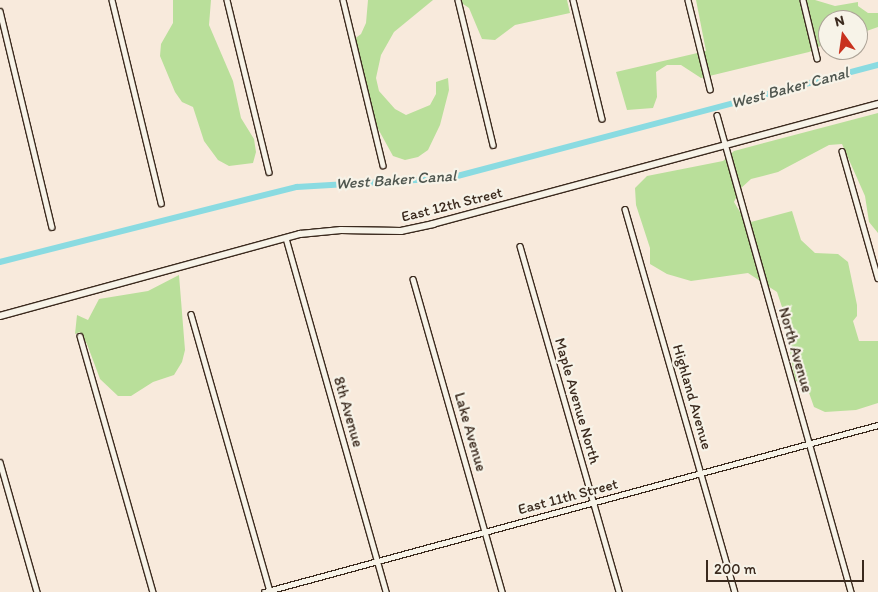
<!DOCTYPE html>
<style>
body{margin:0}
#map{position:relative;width:878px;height:592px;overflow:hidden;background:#f8eadc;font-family:Itim,sans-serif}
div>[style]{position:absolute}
.green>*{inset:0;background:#b9df9a}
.canal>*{height:5.5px;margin:-2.75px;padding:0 2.75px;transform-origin:2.75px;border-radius:2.75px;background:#8adbe1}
.roads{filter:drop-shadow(1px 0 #3b2a1e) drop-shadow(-1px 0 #3b2a1e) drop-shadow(0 1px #3b2a1e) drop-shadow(0 -1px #3b2a1e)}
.minor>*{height:4.5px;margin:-2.25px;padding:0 2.25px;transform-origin:2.25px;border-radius:2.25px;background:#f7f3e8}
.tertiary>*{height:5.5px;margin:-2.75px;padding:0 2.75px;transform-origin:2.75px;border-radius:2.75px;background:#f7f3e8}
span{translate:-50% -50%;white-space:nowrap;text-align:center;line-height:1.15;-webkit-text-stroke:4.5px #f7f3e8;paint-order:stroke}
.street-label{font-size:15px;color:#3b2a1e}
.water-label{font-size:16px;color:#4f564f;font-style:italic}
.north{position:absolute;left:818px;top:10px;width:50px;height:50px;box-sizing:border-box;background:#f7f3e8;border:1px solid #aca397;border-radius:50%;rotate:346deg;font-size:14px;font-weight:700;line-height:20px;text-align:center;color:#3b2a1e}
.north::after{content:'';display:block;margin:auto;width:18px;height:22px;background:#c8321e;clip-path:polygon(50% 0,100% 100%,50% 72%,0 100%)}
.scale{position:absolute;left:706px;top:560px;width:158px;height:22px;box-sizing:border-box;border:2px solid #3b2a1e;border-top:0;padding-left:6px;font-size:15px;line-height:18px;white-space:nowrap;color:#3b2a1e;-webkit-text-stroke:4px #f7f3e8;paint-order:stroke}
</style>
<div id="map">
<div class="green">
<div style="clip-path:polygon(173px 0,211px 0,209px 25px,233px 81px,241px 118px,254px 139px,256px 152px,253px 163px,229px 166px,218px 160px,204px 141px,193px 107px,182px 102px,175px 92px,160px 56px,161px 44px,173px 23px)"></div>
<div style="clip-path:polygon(368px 0,433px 0,394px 32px,381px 55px,376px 78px,379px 91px,395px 109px,406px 115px,430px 105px,436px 94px,436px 82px,448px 78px,449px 90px,440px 125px,428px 150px,418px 157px,405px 160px,393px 156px,376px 125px,353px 40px,361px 34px,366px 23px)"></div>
<div style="clip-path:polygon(457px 0,567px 0,570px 13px,515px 25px,495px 40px,482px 39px,469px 8px)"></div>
<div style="clip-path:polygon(696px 0,815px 0,835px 6px,858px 2px,858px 6px,868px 13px,878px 13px,878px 27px,858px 34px,858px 20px,828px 20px,828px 42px,809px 52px,701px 78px,681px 65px,667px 65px,656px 72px,657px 97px,653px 108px,627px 110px,616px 72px,706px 51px)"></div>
<div style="clip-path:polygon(878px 113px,878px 233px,869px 222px,865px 196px,842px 144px,829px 145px,778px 172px,751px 179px,740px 189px,734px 202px,743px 217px,751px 222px,792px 211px,801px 240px,815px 253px,838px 254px,848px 262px,857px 305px,857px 316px,853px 321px,859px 341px,878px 341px,878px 403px,856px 410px,825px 412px,814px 407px,808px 390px,795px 380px,782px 307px,777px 292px,748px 273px,691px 281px,667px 274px,650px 264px,650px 248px,636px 205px,635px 188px,647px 176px,723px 161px,734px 151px)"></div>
<div style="clip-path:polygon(179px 275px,185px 350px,182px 362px,174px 375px,153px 382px,131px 396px,118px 396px,100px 379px,87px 344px,80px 332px,75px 334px,77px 315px,88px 320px,99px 299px,148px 291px)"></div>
</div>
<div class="canal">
<div style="left:0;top:262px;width:306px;rotate:-14.2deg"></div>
<div style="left:297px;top:187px;width:153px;rotate:-3.4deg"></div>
<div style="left:450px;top:178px;width:443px;rotate:-14.8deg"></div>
</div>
<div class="roads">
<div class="minor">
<div style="left:112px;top:0;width:209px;rotate:76.4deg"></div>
<div style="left:227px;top:0;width:177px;rotate:76.3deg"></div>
<div style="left:343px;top:0;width:170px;rotate:76.4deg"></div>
<div style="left:458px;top:0;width:149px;rotate:76.4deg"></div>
<div style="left:573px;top:0;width:122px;rotate:76.3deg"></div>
<div style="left:688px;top:0;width:92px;rotate:76.1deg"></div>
<div style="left:803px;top:0;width:60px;rotate:76.4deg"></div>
<div style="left:0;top:11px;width:222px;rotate:76.5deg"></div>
<div style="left:717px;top:115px;width:495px;rotate:74.3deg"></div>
<div style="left:842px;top:151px;width:132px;rotate:74.2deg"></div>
<div style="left:625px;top:209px;width:398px;rotate:74deg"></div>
<div style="left:286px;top:238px;width:368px;rotate:74.2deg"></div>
<div style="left:520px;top:246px;width:360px;rotate:74deg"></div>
<div style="left:413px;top:279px;width:325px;rotate:74.1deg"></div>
<div style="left:191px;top:314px;width:289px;rotate:74.1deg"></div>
<div style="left:80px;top:336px;width:266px;rotate:74.1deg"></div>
<div style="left:0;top:462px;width:135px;rotate:74.1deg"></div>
<div style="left:264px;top:592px;width:636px;rotate:-15.22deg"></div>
</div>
<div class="tertiary">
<div style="left:0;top:316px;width:311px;rotate:-15.3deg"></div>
<div style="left:300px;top:234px;width:41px;rotate:-5.6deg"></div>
<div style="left:341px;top:230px;width:60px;rotate:1deg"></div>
<div style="left:401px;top:231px;width:33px;rotate:-12deg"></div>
<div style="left:433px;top:224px;width:461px;rotate:-15.1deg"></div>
</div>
</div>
<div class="street-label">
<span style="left:452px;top:205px;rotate:-14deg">East 12th Street</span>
<span style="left:795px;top:350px;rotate:74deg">North Avenue</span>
<span style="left:692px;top:397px;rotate:74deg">Highland Avenue</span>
<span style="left:577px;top:401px;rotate:74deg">Maple Avenue North</span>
<span style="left:348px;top:412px;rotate:74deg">8th Avenue</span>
<span style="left:470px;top:432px;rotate:74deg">Lake Avenue</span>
<span style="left:568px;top:497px;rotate:-15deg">East 11th Street</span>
</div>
<div class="water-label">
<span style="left:790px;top:88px;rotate:-15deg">West Baker Canal</span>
<span style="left:396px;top:180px;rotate:-4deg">West Baker Canal</span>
</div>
<div class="north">N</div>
<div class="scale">200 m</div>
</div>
